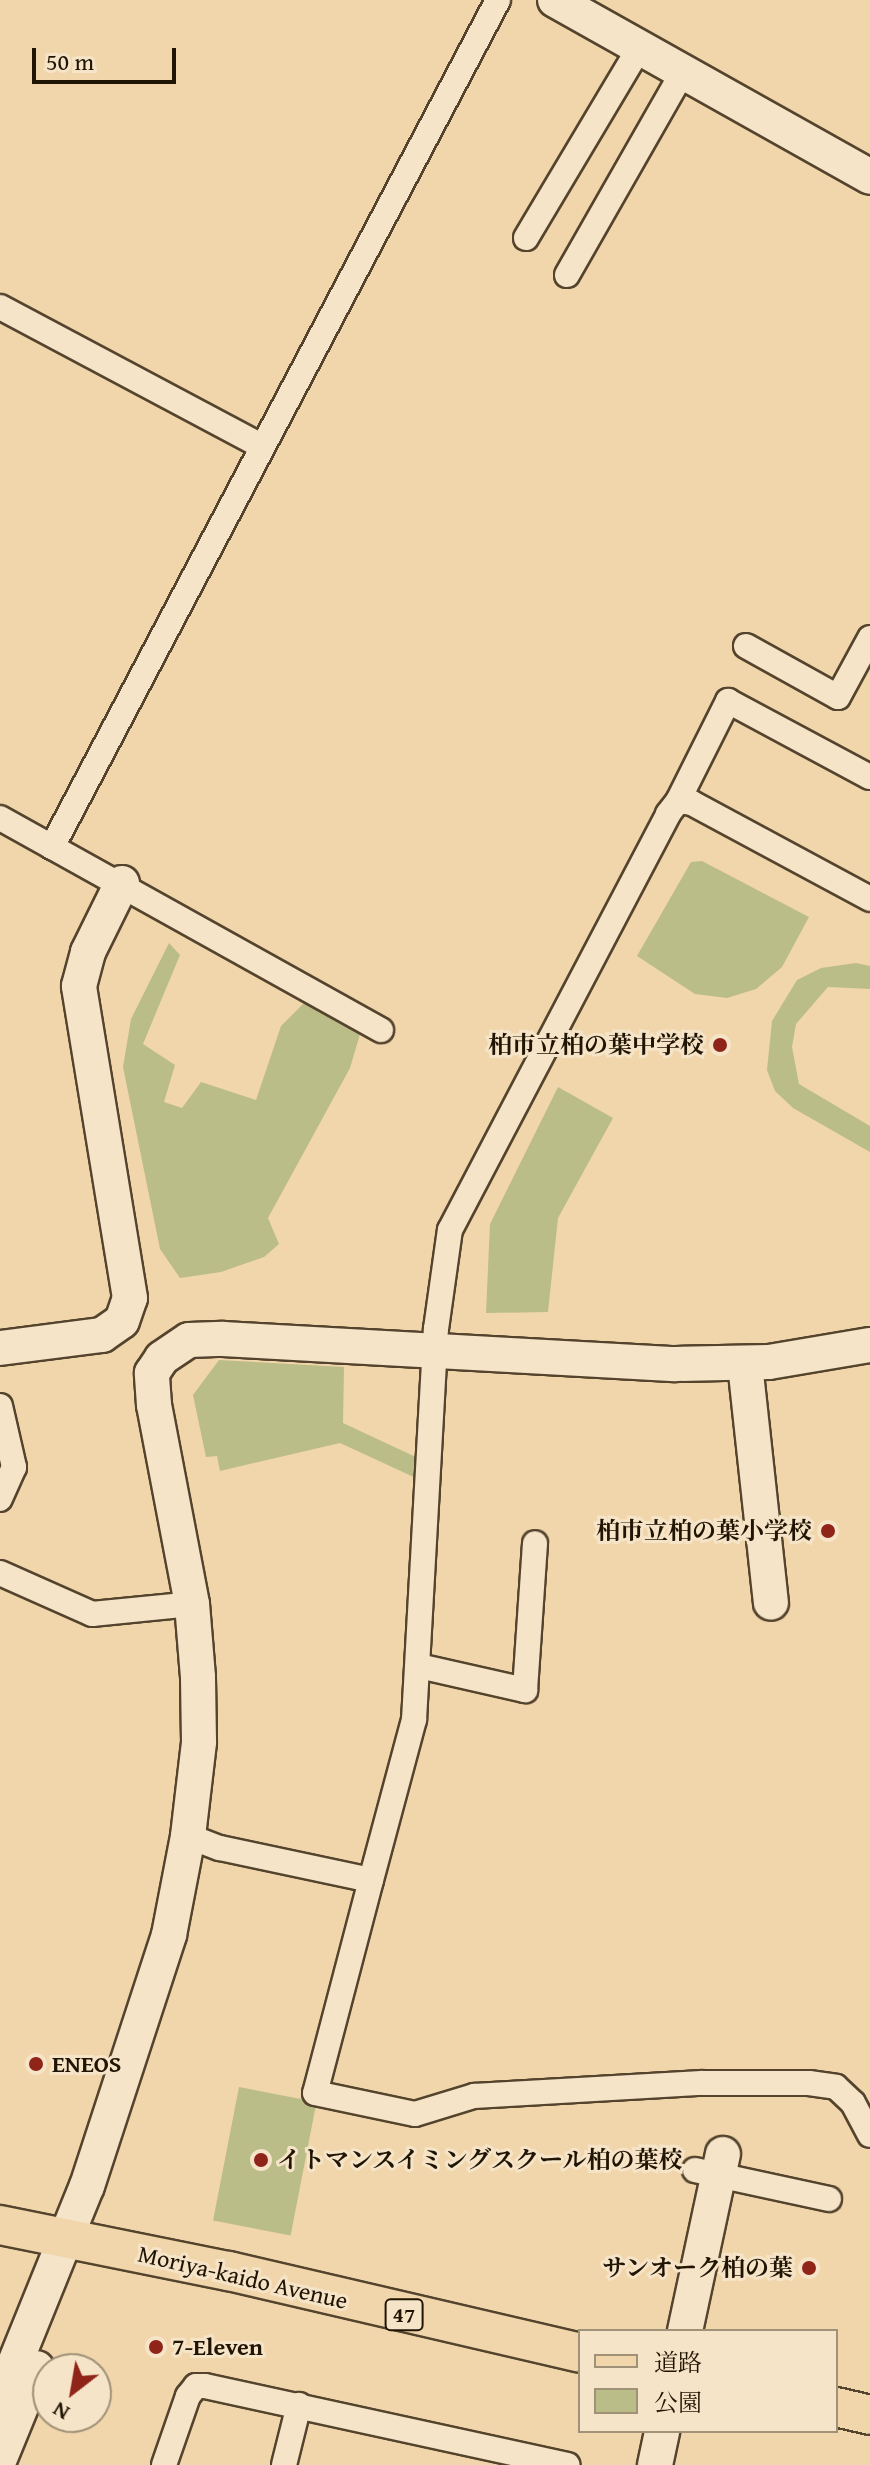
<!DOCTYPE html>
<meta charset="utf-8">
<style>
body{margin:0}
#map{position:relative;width:870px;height:2465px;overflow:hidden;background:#f1d5ab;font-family:"Gentium Book Plus","Noto Serif JP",serif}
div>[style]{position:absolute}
.green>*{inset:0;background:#bbbd88;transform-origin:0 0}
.roads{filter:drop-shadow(2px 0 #54442d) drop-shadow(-2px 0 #54442d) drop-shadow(0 2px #54442d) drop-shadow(0 -2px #54442d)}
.street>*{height:24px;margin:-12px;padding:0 12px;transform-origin:12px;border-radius:12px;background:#f6e4c8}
.secondary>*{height:34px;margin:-17px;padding:0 17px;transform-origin:17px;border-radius:17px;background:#f6e4c8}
.primary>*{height:38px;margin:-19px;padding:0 19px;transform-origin:19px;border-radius:19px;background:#f1d5ab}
.dots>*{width:22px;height:22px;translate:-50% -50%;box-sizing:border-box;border:4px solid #f6e4c8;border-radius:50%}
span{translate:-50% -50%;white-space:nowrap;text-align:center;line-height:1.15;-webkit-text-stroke:6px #f6e4c8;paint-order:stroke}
.shield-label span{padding:2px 6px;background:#f6e4c8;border:2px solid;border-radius:6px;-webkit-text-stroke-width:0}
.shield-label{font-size:22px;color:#201403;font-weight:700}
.poi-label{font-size:24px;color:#201403;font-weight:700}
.right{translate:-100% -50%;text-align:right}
.left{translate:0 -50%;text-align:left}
.street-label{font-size:24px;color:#201403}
.legend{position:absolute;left:578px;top:2329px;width:260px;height:104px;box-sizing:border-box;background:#f6e4c8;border:2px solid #a09179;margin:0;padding:10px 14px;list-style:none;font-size:24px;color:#201403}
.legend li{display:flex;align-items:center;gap:16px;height:40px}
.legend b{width:40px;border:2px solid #a09179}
.north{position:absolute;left:32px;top:2353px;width:80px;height:80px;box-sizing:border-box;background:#f6e4c8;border:2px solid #a09179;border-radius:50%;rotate:211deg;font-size:22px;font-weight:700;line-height:32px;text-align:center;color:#201403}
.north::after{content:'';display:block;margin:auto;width:28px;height:36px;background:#8f2418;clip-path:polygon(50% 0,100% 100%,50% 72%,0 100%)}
.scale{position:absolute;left:32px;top:48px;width:144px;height:36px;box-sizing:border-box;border:4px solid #201403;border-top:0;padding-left:10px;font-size:24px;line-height:28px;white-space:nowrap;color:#201403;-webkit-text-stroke:6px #f6e4c8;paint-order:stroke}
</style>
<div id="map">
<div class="green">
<div style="clip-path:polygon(702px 861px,809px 917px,782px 967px,756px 989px,727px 998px,695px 994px,637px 956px,691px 862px)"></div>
<div style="clip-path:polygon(169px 943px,180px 955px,143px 1044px,175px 1065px,164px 1102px,182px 1108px,201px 1082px,256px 1100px,281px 1026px,305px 1002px,360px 1034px,350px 1068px,268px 1218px,279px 1244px,264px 1257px,221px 1272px,180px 1278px,160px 1249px,123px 1067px,131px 1019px)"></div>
<div style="clip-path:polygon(856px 963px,870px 966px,870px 989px,828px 987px,796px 1024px,792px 1047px,799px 1084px,870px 1126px,870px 1152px,793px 1108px,775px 1091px,767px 1070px,772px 1021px,797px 980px,821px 968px)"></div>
<div style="clip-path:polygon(558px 1087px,613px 1118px,558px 1218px,548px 1312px,486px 1313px,490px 1224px)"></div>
<div style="clip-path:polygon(219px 1360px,344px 1367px,343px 1423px,420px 1459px,418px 1479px,340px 1443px,220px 1471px,217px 1456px,206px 1457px,193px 1395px)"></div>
<div style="left:239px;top:2087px;width:79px;height:136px;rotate:11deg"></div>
</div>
<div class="roads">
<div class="street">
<div style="left:526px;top:238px;width:222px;rotate:-59.2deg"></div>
<div style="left:567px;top:275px;width:234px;rotate:-60.3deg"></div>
<div style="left:0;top:307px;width:296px;rotate:28deg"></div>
<div style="left:746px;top:646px;width:105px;rotate:29deg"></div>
<div style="left:838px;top:697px;width:67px;rotate:-61.5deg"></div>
<div style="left:678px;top:801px;width:112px;rotate:-63.4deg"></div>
<div style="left:728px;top:701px;width:161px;rotate:28.2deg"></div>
<div style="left:0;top:818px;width:436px;rotate:29.1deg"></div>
<div style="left:52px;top:847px;width:957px;rotate:-62.23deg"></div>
<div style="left:0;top:1406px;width:63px;rotate:77.1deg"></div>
<div style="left:14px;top:1467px;width:35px;rotate:114deg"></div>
<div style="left:0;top:1573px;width:101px;rotate:24deg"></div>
<div style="left:92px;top:1614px;width:100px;rotate:-5.7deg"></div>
<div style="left:419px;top:1666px;width:109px;rotate:12.8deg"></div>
<div style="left:525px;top:1690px;width:147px;rotate:-86.1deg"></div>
<div style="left:188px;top:1836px;width:34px;rotate:21deg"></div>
<div style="left:220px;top:1848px;width:154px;rotate:12deg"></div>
<div style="left:371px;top:1880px;width:166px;rotate:-75deg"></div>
<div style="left:414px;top:1720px;width:392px;rotate:-86.8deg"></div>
<div style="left:436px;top:1329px;width:100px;rotate:-82deg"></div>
<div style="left:450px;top:1230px;width:470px;rotate:-62.3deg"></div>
<div style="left:668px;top:814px;width:16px;rotate:-52deg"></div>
<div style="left:678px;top:801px;width:14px;rotate:8deg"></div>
<div style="left:692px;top:803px;width:202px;rotate:28.3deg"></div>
<div style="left:371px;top:1880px;width:220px;rotate:104.7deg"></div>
<div style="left:315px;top:2093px;width:102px;rotate:11.9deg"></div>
<div style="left:415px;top:2114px;width:62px;rotate:-17deg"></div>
<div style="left:474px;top:2096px;width:228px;rotate:-3.3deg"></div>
<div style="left:702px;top:2083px;width:107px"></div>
<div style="left:809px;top:2083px;width:27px;rotate:8deg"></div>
<div style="left:836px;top:2087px;width:23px;rotate:43deg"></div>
<div style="left:853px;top:2103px;width:36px;rotate:62deg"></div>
<div style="left:695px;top:2170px;width:137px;rotate:12.2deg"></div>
<div style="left:164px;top:2465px;width:73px;rotate:-70.8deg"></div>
<div style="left:188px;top:2396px;width:13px;rotate:-51deg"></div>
<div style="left:196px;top:2386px;width:9px"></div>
<div style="left:205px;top:2386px;width:371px;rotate:12.3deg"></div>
<div style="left:284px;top:2465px;width:62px;rotate:-76deg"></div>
</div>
<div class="secondary">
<div style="left:555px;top:0;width:361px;rotate:29.3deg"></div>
<div style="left:0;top:1348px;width:103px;rotate:-7.3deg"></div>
<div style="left:102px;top:1335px;width:24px;rotate:-35deg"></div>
<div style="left:122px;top:1321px;width:24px;rotate:-71deg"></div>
<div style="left:130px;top:1298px;width:316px;rotate:-99.3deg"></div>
<div style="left:79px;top:986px;width:35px;rotate:-75deg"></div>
<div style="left:88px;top:952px;width:77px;rotate:-63.8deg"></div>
<div style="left:745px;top:1364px;width:240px;rotate:83.8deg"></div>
<div style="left:685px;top:2331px;width:181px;rotate:-77.9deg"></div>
<div style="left:0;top:2400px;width:231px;rotate:-67.9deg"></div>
<div style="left:87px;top:2186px;width:264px;rotate:-71.9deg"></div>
<div style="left:169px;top:1935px;width:101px;rotate:-79.1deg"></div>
<div style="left:188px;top:1836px;width:95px;rotate:-83.3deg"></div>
<div style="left:199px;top:1742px;width:65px;rotate:-90.9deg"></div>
<div style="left:198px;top:1677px;width:73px;rotate:-94.7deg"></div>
<div style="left:192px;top:1604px;width:203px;rotate:-100.8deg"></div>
<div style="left:154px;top:1405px;width:32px;rotate:-94deg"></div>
<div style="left:152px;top:1373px;width:18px;rotate:-56deg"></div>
<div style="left:162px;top:1358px;width:32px;rotate:-34deg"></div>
<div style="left:189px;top:1340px;width:34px;rotate:-2deg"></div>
<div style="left:223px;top:1339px;width:453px;rotate:3.2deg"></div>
<div style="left:675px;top:1364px;width:94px;rotate:-1.2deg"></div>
<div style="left:769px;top:1362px;width:102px;rotate:-9.6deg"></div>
<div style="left:0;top:2458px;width:97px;rotate:-67.7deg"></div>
<div style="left:655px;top:2465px;width:35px;rotate:-78deg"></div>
</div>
<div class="primary">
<div style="left:0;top:2225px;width:234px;rotate:11.4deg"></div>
<div style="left:229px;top:2271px;width:360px;rotate:13.1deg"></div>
<div style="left:836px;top:2407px;width:35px;rotate:13deg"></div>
</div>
</div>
<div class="dots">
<div style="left:720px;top:1045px;background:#8f2418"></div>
<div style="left:828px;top:1531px;background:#8f2418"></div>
<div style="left:36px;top:2064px;background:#8f2418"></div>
<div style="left:261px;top:2160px;background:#8f2418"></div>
<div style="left:809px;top:2268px;background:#8f2418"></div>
<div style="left:156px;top:2347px;background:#8f2418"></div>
</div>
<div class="shield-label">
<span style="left:404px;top:2315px">47</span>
</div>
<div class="poi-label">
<span class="right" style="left:704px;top:1045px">柏市立柏の葉中学校</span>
<span class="right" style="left:812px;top:1531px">柏市立柏の葉小学校</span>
<span class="left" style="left:52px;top:2064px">ENEOS</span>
<span class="left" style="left:277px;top:2160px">イトマンスイミングスクール柏の葉校</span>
<span class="right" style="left:793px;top:2268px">サンオーク柏の葉</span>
<span class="left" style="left:172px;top:2347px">7-Eleven</span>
</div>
<div class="street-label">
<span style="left:243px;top:2277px;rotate:13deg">Moriya-kaido Avenue</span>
</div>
<ul class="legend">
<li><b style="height:10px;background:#f1d5ab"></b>道路</li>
<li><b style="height:22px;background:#bbbd88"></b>公園</li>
</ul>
<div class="north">N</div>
<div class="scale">50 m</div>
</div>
